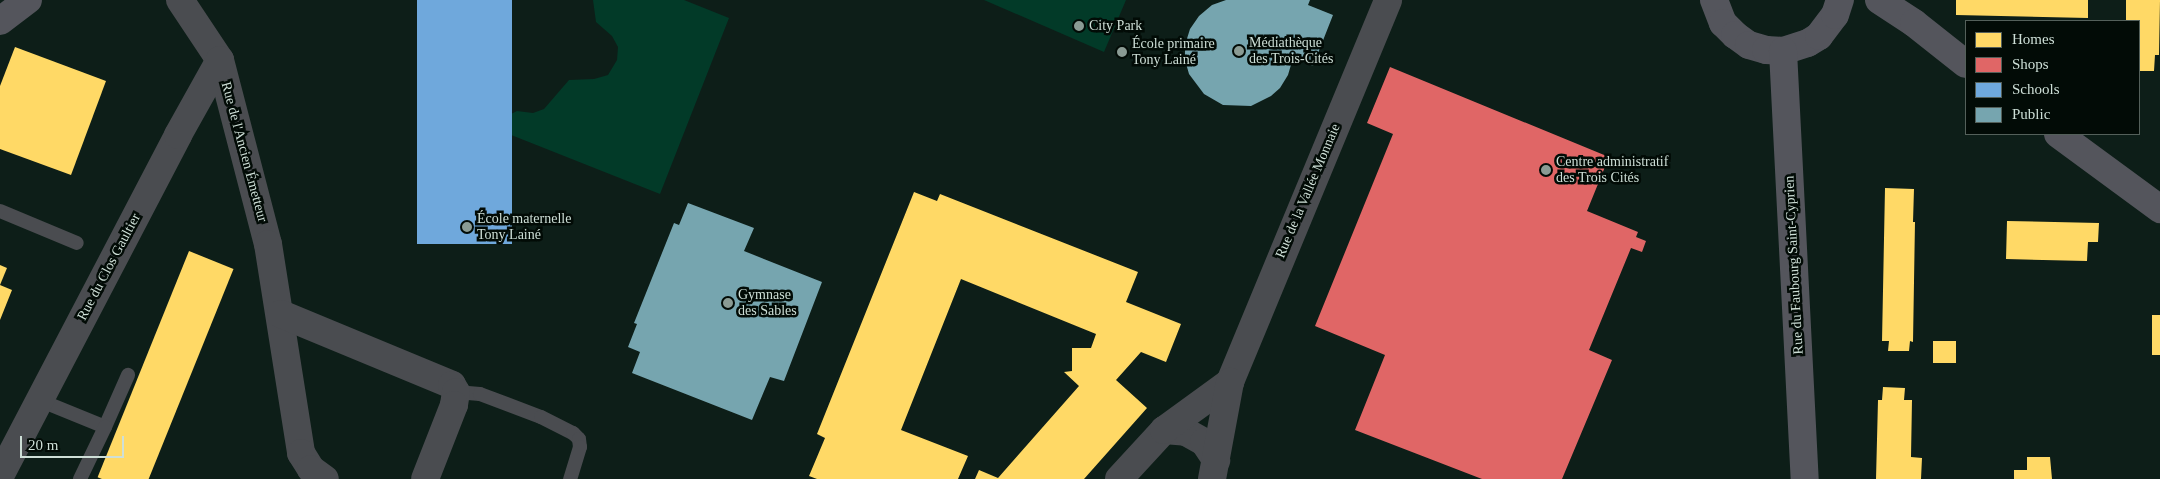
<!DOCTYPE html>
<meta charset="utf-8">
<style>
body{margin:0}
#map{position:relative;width:2160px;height:479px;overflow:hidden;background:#0d1e18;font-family:"Times New Roman",serif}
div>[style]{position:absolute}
.green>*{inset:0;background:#023a28}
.homes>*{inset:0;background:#ffd966;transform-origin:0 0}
.shops>*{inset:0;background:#e06666}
.schools>*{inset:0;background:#6fa8dc;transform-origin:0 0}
.public>*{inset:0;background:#76a5af}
.lane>*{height:14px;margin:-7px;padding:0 7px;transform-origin:7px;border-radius:7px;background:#4a4c50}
.street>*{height:28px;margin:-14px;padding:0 14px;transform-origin:14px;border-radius:14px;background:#4a4c50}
.secondary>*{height:28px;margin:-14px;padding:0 14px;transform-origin:14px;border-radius:14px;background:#54555c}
.dots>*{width:14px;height:14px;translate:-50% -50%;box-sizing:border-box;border:2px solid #020b06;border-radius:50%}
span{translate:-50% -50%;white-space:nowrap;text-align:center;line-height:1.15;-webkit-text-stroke:5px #020b06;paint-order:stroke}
.poi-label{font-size:14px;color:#cedfd7}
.left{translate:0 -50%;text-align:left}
.street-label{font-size:14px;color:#cedfd7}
.legend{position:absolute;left:1965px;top:20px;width:175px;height:115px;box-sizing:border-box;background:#020b06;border:1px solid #54605a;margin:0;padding:6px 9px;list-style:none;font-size:15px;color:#cedfd7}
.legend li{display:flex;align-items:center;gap:10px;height:25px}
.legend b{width:25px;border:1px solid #54605a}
.scale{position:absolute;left:20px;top:436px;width:104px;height:22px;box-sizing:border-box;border:2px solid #cedfd7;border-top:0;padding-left:6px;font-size:15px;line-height:18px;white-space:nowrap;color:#cedfd7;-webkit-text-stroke:4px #020b06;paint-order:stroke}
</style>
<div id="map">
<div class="green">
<div style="clip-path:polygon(593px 0,684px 0,729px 18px,660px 194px,501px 131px,507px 116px,517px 111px,533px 113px,544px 109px,569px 80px,594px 79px,608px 75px,617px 60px,618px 47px,612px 36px,596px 22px)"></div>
<div style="clip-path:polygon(984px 0,1126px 0,1104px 52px)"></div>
</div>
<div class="homes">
<div style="clip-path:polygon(1956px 0,2088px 0,2088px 18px,1956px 15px)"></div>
<div style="clip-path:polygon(2126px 0,2160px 0,2159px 55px,2155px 55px,2154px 71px,2139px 71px,2139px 21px,2126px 21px)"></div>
<div style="clip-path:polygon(15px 47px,106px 81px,71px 175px,0 149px,0 86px)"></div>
<div style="clip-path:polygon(1885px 188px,1914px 189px,1913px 222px,1915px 222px,1913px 342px,1910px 341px,1909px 351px,1888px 351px,1889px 341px,1882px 341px)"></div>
<div style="clip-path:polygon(914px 192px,937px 201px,940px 194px,1138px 272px,1126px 302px,1181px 324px,1166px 362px,1141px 352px,1116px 380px,1147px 408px,1084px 479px,975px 479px,979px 470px,998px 478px,1079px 386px,1064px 372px,1072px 371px,1072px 348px,1091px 348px,1096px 334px,961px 279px,901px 430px,968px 456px,958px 479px,817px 479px,809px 476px,825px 438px,817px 434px)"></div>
<div style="clip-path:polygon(2007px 221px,2099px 223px,2098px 242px,2088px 242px,2087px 261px,2006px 259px)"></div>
<div style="left:189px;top:251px;width:48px;height:244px;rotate:22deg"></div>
<div style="clip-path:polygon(0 265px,7px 268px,0 285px)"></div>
<div style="clip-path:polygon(0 285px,12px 290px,0 320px)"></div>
<div style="left:2152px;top:315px;width:8px;height:40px"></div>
<div style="left:1933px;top:341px;width:23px;height:22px"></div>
<div style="clip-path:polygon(1883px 387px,1905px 388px,1904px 400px,1912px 400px,1911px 457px,1922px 458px,1921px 479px,1876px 479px,1878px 400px,1882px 400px)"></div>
<div style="clip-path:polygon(2027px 457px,2050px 457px,2052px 479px,2014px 479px,2014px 470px,2027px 470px)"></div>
</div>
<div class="shops">
<div style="clip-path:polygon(1390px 67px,1609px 157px,1587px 211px,1638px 232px,1636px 237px,1646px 241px,1642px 252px,1631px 248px,1589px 350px,1612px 360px,1562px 479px,1482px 479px,1355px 430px,1385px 355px,1315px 326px,1393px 134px,1367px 123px)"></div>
</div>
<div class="schools">
<div style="left:417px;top:0;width:95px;height:244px"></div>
</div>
<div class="public">
<div style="clip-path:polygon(1226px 0,1310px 0,1308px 5px,1333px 15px,1313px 66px,1293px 58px,1288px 75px,1280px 88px,1271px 96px,1251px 106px,1223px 105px,1204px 94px,1189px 74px,1185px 60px,1185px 45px,1190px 29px,1199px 16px,1212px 5px)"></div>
<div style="clip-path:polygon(688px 203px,754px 228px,744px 251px,822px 282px,784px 381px,770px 377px,752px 420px,632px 373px,640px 352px,628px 347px,637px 324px,634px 323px,674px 223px,679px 225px)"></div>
</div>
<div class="lane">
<div style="left:0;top:211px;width:83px;rotate:22.6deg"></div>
<div style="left:456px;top:392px;width:24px;rotate:5deg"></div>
<div style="left:480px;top:394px;width:65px;rotate:20.7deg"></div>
<div style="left:541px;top:417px;width:36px;rotate:27deg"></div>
<div style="left:573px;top:433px;width:8px;rotate:45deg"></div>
<div style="left:579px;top:439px;width:8px;rotate:83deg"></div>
<div style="left:580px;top:447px;width:34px;rotate:107deg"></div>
<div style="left:39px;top:400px;width:71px;rotate:22.2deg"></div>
<div style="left:105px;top:427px;width:57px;rotate:-66.1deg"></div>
<div style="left:80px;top:479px;width:58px;rotate:-64.3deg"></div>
</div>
<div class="street">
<div style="left:180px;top:0;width:72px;rotate:56.3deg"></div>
<div style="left:220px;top:60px;width:190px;rotate:75.4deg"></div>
<div style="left:268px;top:244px;width:212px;rotate:81deg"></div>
<div style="left:301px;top:453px;width:19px;rotate:58deg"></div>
<div style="left:311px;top:469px;width:17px;rotate:36deg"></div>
<div style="left:281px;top:314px;width:185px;rotate:22.5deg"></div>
<div style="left:452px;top:385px;width:8px;rotate:60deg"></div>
<div style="left:456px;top:392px;width:13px;rotate:99deg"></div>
<div style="left:454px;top:405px;width:79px;rotate:111.4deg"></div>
<div style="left:1164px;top:430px;width:22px;rotate:5deg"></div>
<div style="left:1186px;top:432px;width:21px;rotate:29deg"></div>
<div style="left:1204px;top:442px;width:22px;rotate:56deg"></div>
<div style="left:0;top:476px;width:385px;rotate:-62.4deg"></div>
<div style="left:178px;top:135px;width:86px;rotate:-60.8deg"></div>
<div style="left:1119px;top:479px;width:67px;rotate:-47.4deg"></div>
<div style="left:1164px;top:430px;width:82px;rotate:-36deg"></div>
<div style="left:1230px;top:382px;width:413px;rotate:-67.5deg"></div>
<div style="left:1212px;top:479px;width:99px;rotate:-79.5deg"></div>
</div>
<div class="secondary">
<div style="left:1714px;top:0;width:25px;rotate:69deg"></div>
<div style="left:1723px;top:23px;width:17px;rotate:45deg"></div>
<div style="left:1735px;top:35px;width:17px;rotate:36deg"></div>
<div style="left:1749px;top:45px;width:18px;rotate:16deg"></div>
<div style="left:1766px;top:50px;width:17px;rotate:3deg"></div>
<div style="left:1783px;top:51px;width:26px;rotate:-18deg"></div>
<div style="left:1808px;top:43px;width:13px;rotate:-32deg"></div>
<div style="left:1819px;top:36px;width:26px;rotate:-53deg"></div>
<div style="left:1835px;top:15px;width:16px;rotate:-72deg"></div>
<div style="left:1879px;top:0;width:42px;rotate:33.3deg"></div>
<div style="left:1914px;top:23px;width:66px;rotate:38.3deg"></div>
<div style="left:0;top:21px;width:35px;rotate:-37deg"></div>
<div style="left:1783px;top:51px;width:429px;rotate:87.1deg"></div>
<div style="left:2058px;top:134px;width:127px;rotate:36.3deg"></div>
</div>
<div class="dots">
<div style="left:1079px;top:26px;background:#8a9b94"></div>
<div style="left:1239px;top:51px;background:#8a9b94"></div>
<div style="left:1122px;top:52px;background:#8a9b94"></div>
<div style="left:1546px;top:170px;background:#8a9b94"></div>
<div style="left:467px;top:227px;background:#8a9b94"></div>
<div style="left:728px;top:303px;background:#8a9b94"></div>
</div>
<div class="poi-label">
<span class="left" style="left:1089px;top:26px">City Park</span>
<span class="left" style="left:1249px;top:51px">Médiathèque<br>des Trois-Cités</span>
<span class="left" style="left:1132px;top:52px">École primaire<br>Tony Lainé</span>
<span class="left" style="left:1556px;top:170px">Centre administratif<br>des Trois Cités</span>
<span class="left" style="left:477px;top:227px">École maternelle<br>Tony Lainé</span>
<span class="left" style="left:738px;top:303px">Gymnase<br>des Sables</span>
</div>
<div class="street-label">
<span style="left:244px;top:152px;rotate:75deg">Rue de l'Ancien Émetteur</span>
<span style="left:1308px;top:191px;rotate:-67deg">Rue de la Vallée Monnaie</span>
<span style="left:1794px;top:265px;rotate:-93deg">Rue du Faubourg Saint-Cyprien</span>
<span style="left:109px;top:267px;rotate:-62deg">Rue du Clos Gaultier</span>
</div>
<ul class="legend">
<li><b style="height:14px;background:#ffd966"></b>Homes</li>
<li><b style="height:14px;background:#e06666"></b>Shops</li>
<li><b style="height:14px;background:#6fa8dc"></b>Schools</li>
<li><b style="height:14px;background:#76a5af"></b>Public</li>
</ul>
<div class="scale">20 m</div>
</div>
